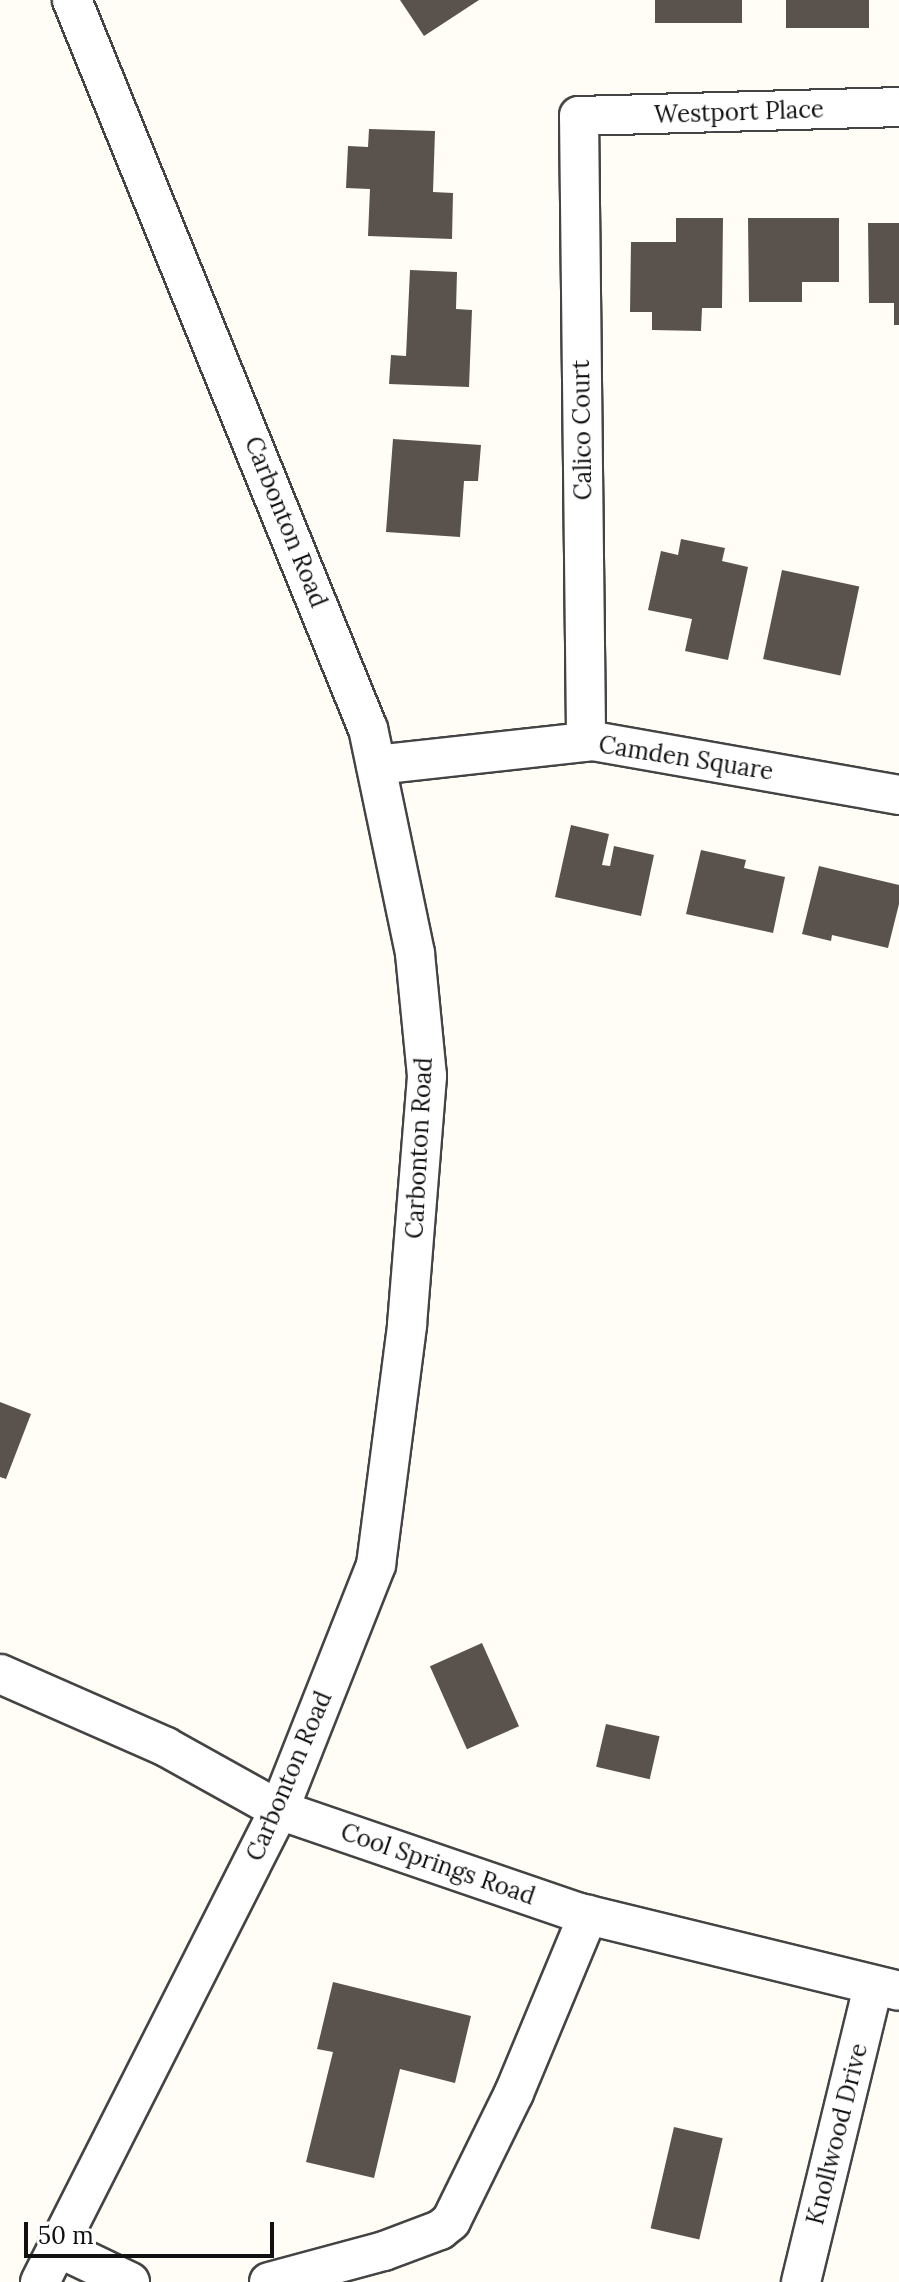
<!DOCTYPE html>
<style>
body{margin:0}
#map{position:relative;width:899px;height:2282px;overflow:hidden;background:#fffdf5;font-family:Lora,serif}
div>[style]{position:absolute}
.building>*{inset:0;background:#5a524d;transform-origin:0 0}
.roads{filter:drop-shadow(2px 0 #444) drop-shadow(-2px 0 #444) drop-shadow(0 2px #444) drop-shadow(0 -2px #444)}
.minor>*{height:38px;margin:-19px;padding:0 19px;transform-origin:19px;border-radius:19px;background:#fff}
span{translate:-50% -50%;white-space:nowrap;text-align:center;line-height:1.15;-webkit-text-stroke:8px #fff;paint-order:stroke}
.street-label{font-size:24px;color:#111}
.scale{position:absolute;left:24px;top:2222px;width:250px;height:36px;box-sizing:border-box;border:4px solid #111;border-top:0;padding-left:10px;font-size:24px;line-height:28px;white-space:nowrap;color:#111;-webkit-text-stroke:6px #fff;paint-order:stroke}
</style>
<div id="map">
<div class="building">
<div style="clip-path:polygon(400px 0,479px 0,424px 36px)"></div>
<div style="left:655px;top:0;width:87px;height:23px"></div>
<div style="left:786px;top:0;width:83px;height:28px"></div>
<div style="clip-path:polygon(369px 129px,435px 131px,433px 192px,453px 193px,452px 239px,368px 236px,370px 189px,346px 188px,348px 146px,368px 147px)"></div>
<div style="clip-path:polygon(676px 218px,723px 218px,722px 308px,702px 308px,701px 331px,652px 330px,652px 312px,630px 312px,631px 242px,676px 242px)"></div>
<div style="clip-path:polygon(748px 218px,839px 218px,839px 282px,802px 282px,802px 302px,749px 302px)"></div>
<div style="clip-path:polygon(868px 223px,899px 223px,899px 325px,894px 325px,894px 303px,869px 303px)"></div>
<div style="clip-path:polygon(410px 270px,457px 272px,456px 309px,472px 310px,469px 387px,389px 384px,391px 355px,406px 356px)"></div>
<div style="clip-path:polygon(393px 439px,481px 445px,478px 481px,464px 481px,460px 537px,386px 532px)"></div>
<div style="clip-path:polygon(681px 539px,725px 548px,722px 561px,748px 567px,728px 660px,685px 651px,692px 619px,648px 610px,661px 551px,678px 555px)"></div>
<div style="left:782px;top:570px;width:79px;height:91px;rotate:12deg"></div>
<div style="clip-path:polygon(571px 825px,609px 834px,602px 865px,610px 866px,614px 846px,654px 855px,641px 916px,555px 897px)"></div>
<div style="clip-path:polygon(701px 850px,746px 860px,744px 868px,785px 877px,773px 933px,686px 914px)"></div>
<div style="clip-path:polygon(819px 866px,899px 885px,899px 904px,888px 948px,832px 935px,831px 941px,802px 934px)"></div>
<div style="clip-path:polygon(0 1402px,31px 1414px,6px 1479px,0 1477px)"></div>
<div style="left:482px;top:1643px;width:91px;height:57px;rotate:66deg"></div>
<div style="left:606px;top:1724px;width:55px;height:44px;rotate:13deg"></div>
<div style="clip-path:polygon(333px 1982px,471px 2016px,455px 2083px,400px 2069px,374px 2178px,306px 2162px,333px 2052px,317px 2049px)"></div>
<div style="left:674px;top:2127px;width:50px;height:104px;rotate:13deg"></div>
</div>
<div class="roads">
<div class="minor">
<div style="left:583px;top:742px;width:10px;rotate:-73deg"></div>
<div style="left:586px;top:732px;width:616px;rotate:-90.65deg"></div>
<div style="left:579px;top:116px;width:320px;rotate:-1.6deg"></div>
<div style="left:376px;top:765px;width:218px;rotate:-6.3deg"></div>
<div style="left:593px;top:741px;width:311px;rotate:10deg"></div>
<div style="left:0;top:1674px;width:181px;rotate:23.7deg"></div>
<div style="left:166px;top:1747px;width:129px;rotate:29.1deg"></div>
<div style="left:279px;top:1810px;width:318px;rotate:18.9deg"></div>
<div style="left:580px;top:1913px;width:328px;rotate:13.7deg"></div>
<div style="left:57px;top:2247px;width:81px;rotate:25.6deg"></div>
<div style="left:40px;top:2282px;width:529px;rotate:-63.14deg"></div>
<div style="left:279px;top:1810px;width:264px;rotate:-68.4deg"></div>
<div style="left:376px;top:1565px;width:242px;rotate:-82.6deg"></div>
<div style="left:407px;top:1325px;width:250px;rotate:-85.4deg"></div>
<div style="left:427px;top:1076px;width:124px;rotate:-95.6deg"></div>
<div style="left:415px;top:953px;width:229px;rotate:-101.8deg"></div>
<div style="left:368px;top:729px;width:787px;rotate:-112.1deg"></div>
<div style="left:269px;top:2282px;width:119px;rotate:-15.1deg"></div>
<div style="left:384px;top:2251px;width:60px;rotate:-20.6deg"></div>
<div style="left:440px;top:2230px;width:14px;rotate:-39deg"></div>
<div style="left:451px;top:2221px;width:143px;rotate:-63.8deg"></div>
<div style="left:514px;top:2093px;width:193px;rotate:-67.4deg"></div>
<div style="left:801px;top:2282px;width:304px;rotate:-76.3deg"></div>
</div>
</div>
<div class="street-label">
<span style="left:739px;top:112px;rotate:-2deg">Westport Place</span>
<span style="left:582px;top:430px;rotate:-91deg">Calico Court</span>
<span style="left:286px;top:522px;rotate:68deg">Carbonton Road</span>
<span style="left:686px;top:758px;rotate:9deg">Camden Square</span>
<span style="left:419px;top:1148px;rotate:-87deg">Carbonton Road</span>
<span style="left:289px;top:1776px;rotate:-67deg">Carbonton Road</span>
<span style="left:438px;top:1864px;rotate:19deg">Cool Springs Road</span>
<span style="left:837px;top:2134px;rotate:-76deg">Knollwood Drive</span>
</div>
<div class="scale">50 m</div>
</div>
